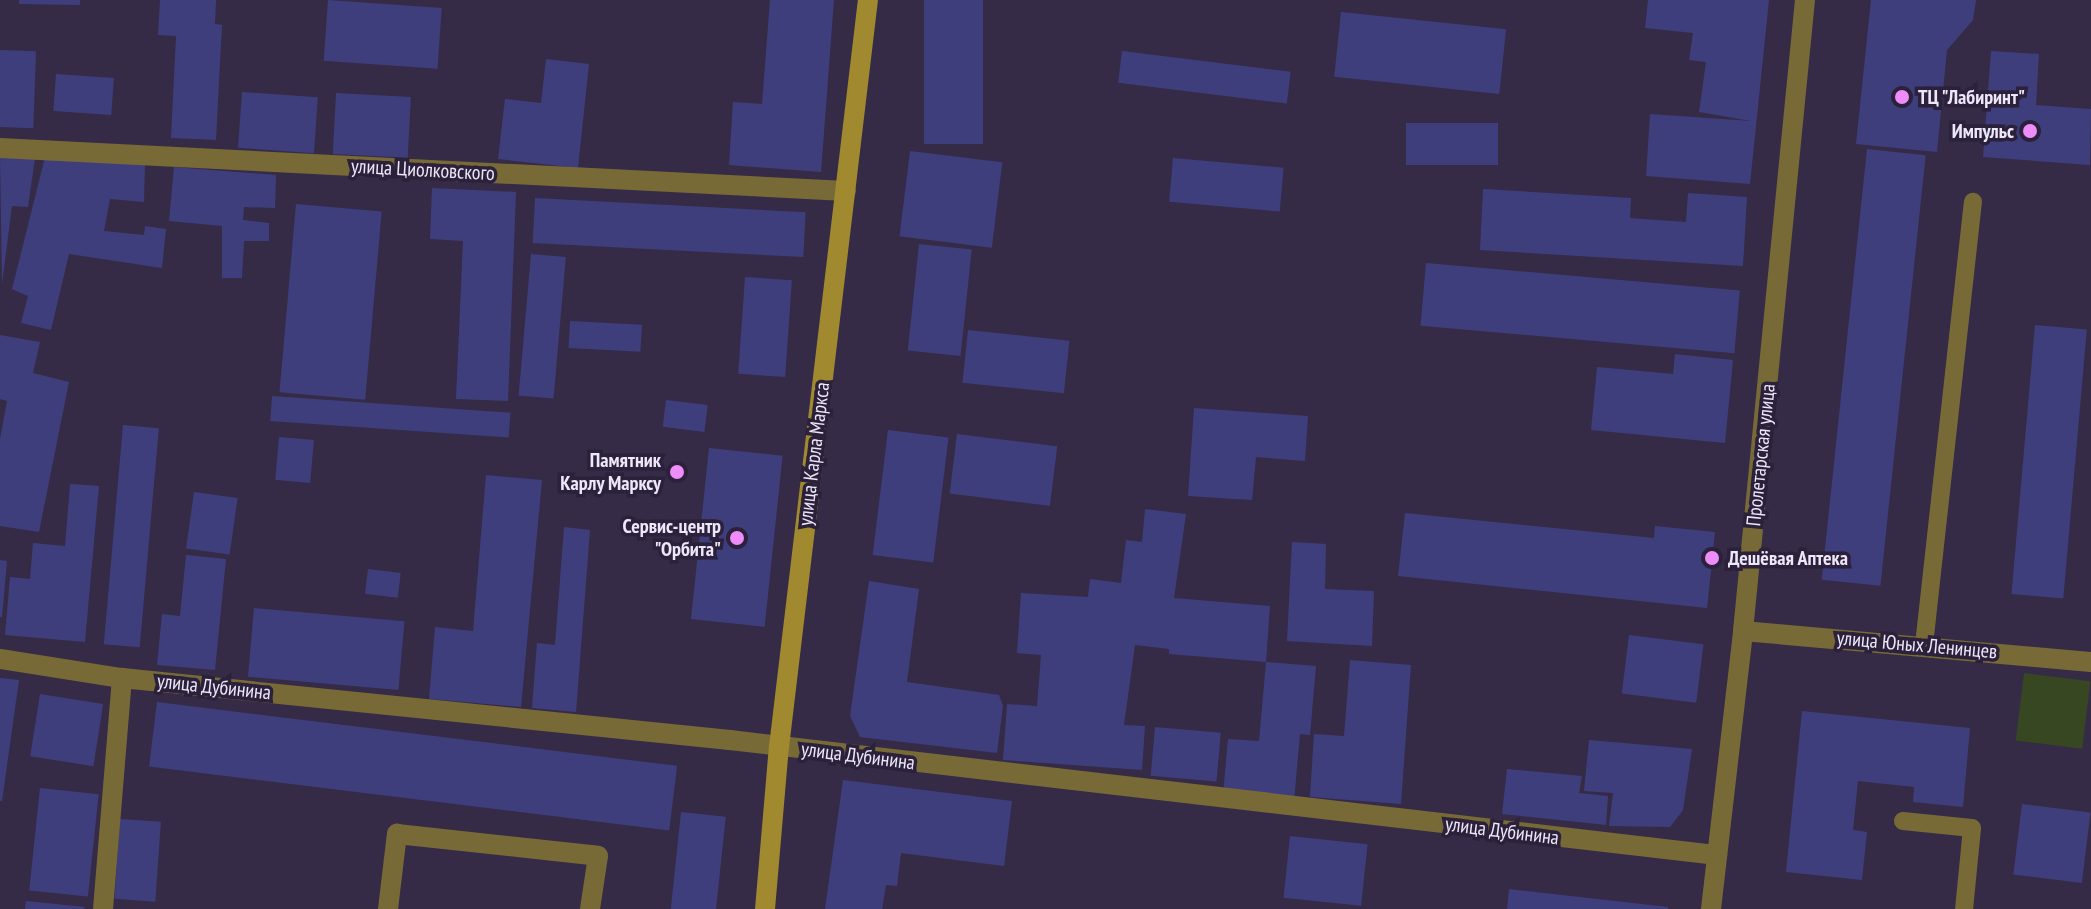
<!DOCTYPE html>
<meta charset="utf-8">
<style>
body{margin:0}
#map{position:relative;width:2091px;height:909px;overflow:hidden;background:#352b46;font-family:"PT Sans Narrow",sans-serif}
div>[style]{position:absolute}
.green>*{inset:0;background:#364721;transform-origin:0 0}
.building>*{inset:0;background:#3f3e7d;transform-origin:0 0}
.service>*{height:18px;margin:-9px;padding:0 9px;transform-origin:9px;border-radius:9px;background:#786a36}
.minor>*{height:20px;margin:-10px;padding:0 10px;transform-origin:10px;border-radius:10px;background:#786a36}
.secondary>*{height:20px;margin:-10px;padding:0 10px;transform-origin:10px;border-radius:10px;background:#a0892e}
.dots>*{width:22px;height:22px;translate:-50% -50%;box-sizing:border-box;border:4px solid #2b213b;border-radius:50%}
span{translate:-50% -50%;white-space:nowrap;text-align:center;line-height:1.15;-webkit-text-stroke:7px #2b213b;paint-order:stroke}
.poi-label{font-size:20px;color:#ede7f9;font-weight:700}
.left{translate:0 -50%;text-align:left}
.right{translate:-100% -50%;text-align:right}
.street-label{font-size:20px;color:#ede7f9}
</style>
<div id="map">
<div class="green">
<div style="left:2024px;top:673px;width:67px;height:68px;rotate:7deg"></div>
</div>
<div class="building">
<div style="clip-path:polygon(19px 0,80px 0,80px 5px,19px 4px)"></div>
<div style="clip-path:polygon(160px 0,216px 0,215px 24px,222px 25px,216px 140px,171px 138px,176px 36px,158px 35px)"></div>
<div style="left:328px;top:0;width:114px;height:61px;rotate:4deg"></div>
<div style="clip-path:polygon(770px 0,834px 0,821px 172px,729px 165px,733px 102px,762px 104px)"></div>
<div style="left:924px;top:0;width:59px;height:144px"></div>
<div style="clip-path:polygon(1648px 0,1769px 0,1750px 184px,1646px 176px,1650px 114px,1751px 121px,1699px 112px,1706px 62px,1689px 60px,1693px 33px,1645px 28px)"></div>
<div style="clip-path:polygon(1871px 0,1976px 0,1973px 20px,1947px 50px,1937px 152px,1856px 144px)"></div>
<div style="left:1341px;top:12px;width:166px;height:65px;rotate:6deg"></div>
<div style="left:0;top:50px;width:36px;height:77px;rotate:2deg"></div>
<div style="left:1122px;top:51px;width:170px;height:32px;rotate:7deg"></div>
<div style="clip-path:polygon(1991px 51px,2039px 54px,2036px 105px,2091px 109px,2090px 165px,1983px 157px)"></div>
<div style="clip-path:polygon(546px 59px,589px 64px,578px 168px,498px 159px,505px 99px,541px 103px)"></div>
<div style="left:56px;top:74px;width:58px;height:37px;rotate:4deg"></div>
<div style="left:242px;top:92px;width:76px;height:56px;rotate:4deg"></div>
<div style="left:336px;top:93px;width:75px;height:61px;rotate:3deg"></div>
<div style="left:1406px;top:123px;width:92px;height:42px"></div>
<div style="left:1867px;top:149px;width:59px;height:433px;rotate:6deg"></div>
<div style="left:910px;top:151px;width:93px;height:86px;rotate:7deg"></div>
<div style="clip-path:polygon(0 155px,35px 158px,28px 207px,12px 206px,2px 284px)"></div>
<div style="clip-path:polygon(45px 157px,145px 164px,144px 202px,110px 199px,104px 231px,144px 235px,145px 226px,166px 229px,162px 268px,69px 254px,51px 330px,21px 323px,28px 296px,12px 289px)"></div>
<div style="left:1173px;top:158px;width:111px;height:44px;rotate:5deg"></div>
<div style="clip-path:polygon(174px 167px,276px 175px,275px 208px,244px 207px,243px 220px,269px 223px,269px 241px,244px 241px,242px 278px,222px 278px,222px 226px,169px 221px)"></div>
<div style="clip-path:polygon(432px 188px,516px 192px,508px 401px,456px 399px,463px 241px,430px 239px)"></div>
<div style="clip-path:polygon(1483px 189px,1631px 198px,1630px 218px,1686px 222px,1688px 193px,1747px 197px,1743px 266px,1480px 250px)"></div>
<div style="left:535px;top:198px;width:271px;height:45px;rotate:3deg"></div>
<div style="left:296px;top:204px;width:86px;height:189px;rotate:5deg"></div>
<div style="left:919px;top:244px;width:53px;height:107px;rotate:6deg"></div>
<div style="left:531px;top:254px;width:35px;height:142px;rotate:5deg"></div>
<div style="left:1426px;top:263px;width:315px;height:63px;rotate:5deg"></div>
<div style="left:745px;top:277px;width:47px;height:97px;rotate:4deg"></div>
<div style="left:570px;top:321px;width:72px;height:27px;rotate:3deg"></div>
<div style="left:2035px;top:325px;width:52px;height:270px;rotate:5deg"></div>
<div style="left:968px;top:330px;width:102px;height:53px;rotate:6deg"></div>
<div style="clip-path:polygon(0 335px,40px 342px,33px 373px,69px 382px,39px 532px,0 526px,0 439px,7px 401px,0 399px)"></div>
<div style="clip-path:polygon(1675px 354px,1733px 360px,1725px 443px,1591px 430px,1597px 367px,1673px 374px)"></div>
<div style="left:272px;top:396px;width:239px;height:25px;rotate:4deg"></div>
<div style="left:666px;top:400px;width:42px;height:27px;rotate:7deg"></div>
<div style="clip-path:polygon(1194px 408px,1308px 416px,1305px 461px,1256px 457px,1252px 500px,1188px 496px)"></div>
<div style="left:123px;top:425px;width:36px;height:220px;rotate:5deg"></div>
<div style="left:888px;top:430px;width:61px;height:126px;rotate:7deg"></div>
<div style="left:957px;top:434px;width:101px;height:60px;rotate:7deg"></div>
<div style="left:279px;top:437px;width:35px;height:43px;rotate:5deg"></div>
<div style="left:709px;top:448px;width:74px;height:172px;rotate:6deg"></div>
<div style="clip-path:polygon(486px 475px,542px 480px,521px 707px,429px 699px,435px 627px,473px 631px)"></div>
<div style="clip-path:polygon(70px 484px,99px 486px,85px 642px,5px 635px,10px 577px,30px 579px,33px 543px,65px 546px)"></div>
<div style="left:194px;top:492px;width:44px;height:57px;rotate:8deg"></div>
<div style="clip-path:polygon(1145px 509px,1186px 514px,1174px 598px,1270px 606px,1266px 662px,1316px 666px,1310px 735px,1300px 734px,1294px 802px,1223px 795px,1228px 739px,1259px 741px,1266px 662px,1169px 654px,1169px 649px,1135px 645px,1124px 725px,1145px 726px,1142px 770px,1003px 760px,1007px 704px,1037px 706px,1041px 655px,1017px 653px,1021px 593px,1088px 597px,1090px 579px,1121px 583px,1126px 540px,1142px 542px)"></div>
<div style="clip-path:polygon(1405px 513px,1654px 538px,1655px 526px,1715px 532px,1707px 608px,1398px 576px)"></div>
<div style="clip-path:polygon(564px 527px,590px 530px,576px 712px,532px 708px,537px 643px,555px 645px)"></div>
<div style="clip-path:polygon(1292px 542px,1326px 544px,1325px 589px,1374px 591px,1372px 646px,1287px 641px)"></div>
<div style="clip-path:polygon(186px 555px,226px 559px,215px 670px,157px 665px,162px 614px,180px 616px)"></div>
<div style="clip-path:polygon(0 560px,7px 561px,2px 617px,0 617px)"></div>
<div style="left:368px;top:569px;width:33px;height:25px;rotate:7deg"></div>
<div style="clip-path:polygon(869px 581px,919px 589px,907px 682px,999px 695px,1003px 706px,997px 753px,860px 737px,850px 716px)"></div>
<div style="left:254px;top:608px;width:151px;height:69px;rotate:5deg"></div>
<div style="left:1629px;top:635px;width:75px;height:59px;rotate:7deg"></div>
<div style="clip-path:polygon(1350px 660px,1411px 665px,1401px 804px,1310px 797px,1314px 734px,1344px 736px)"></div>
<div style="clip-path:polygon(0 678px,19px 680px,2px 801px,0 801px)"></div>
<div style="left:40px;top:694px;width:64px;height:63px;rotate:9deg"></div>
<div style="left:157px;top:702px;width:524px;height:65px;rotate:7deg"></div>
<div style="clip-path:polygon(1802px 711px,1970px 728px,1963px 807px,1913px 802px,1914px 787px,1858px 781px,1853px 830px,1867px 832px,1862px 880px,1786px 872px)"></div>
<div style="left:1155px;top:727px;width:66px;height:49px;rotate:5deg"></div>
<div style="clip-path:polygon(1589px 740px,1692px 749px,1683px 810px,1670px 827px,1609px 826px,1613px 793px,1584px 791px)"></div>
<div style="clip-path:polygon(1507px 769px,1582px 776px,1579px 793px,1608px 796px,1606px 825px,1502px 814px)"></div>
<div style="clip-path:polygon(843px 780px,1012px 801px,1004px 866px,901px 853px,897px 886px,886px 885px,882px 909px,825px 909px)"></div>
<div style="left:40px;top:788px;width:59px;height:103px;rotate:6deg"></div>
<div style="left:2022px;top:804px;width:69px;height:71px;rotate:7deg"></div>
<div style="left:681px;top:812px;width:45px;height:98px;rotate:6deg"></div>
<div style="left:120px;top:819px;width:41px;height:80px;rotate:4deg"></div>
<div style="left:1290px;top:836px;width:78px;height:62px;rotate:6deg"></div>
<div style="clip-path:polygon(1509px 889px,1668px 907px,1668px 909px,1507px 909px)"></div>
<div style="clip-path:polygon(26px 901px,85px 907px,84px 909px,25px 909px)"></div>
</div>
<div class="service">
<div style="left:1924px;top:645px;width:446px;rotate:-83.7deg"></div>
<div style="left:1903px;top:821px;width:69px;rotate:5.8deg"></div>
<div style="left:1972px;top:828px;width:81px;rotate:95.6deg"></div>
</div>
<div class="minor">
<div style="left:0;top:148px;width:847px;rotate:2.91deg"></div>
<div style="left:1743px;top:631px;width:349px;rotate:5.1deg"></div>
<div style="left:0;top:659px;width:123px;rotate:8.9deg"></div>
<div style="left:122px;top:678px;width:611px;rotate:5.82deg"></div>
<div style="left:730px;top:740px;width:994px;rotate:6.65deg"></div>
<div style="left:103px;top:909px;width:232px;rotate:-85.3deg"></div>
<div style="left:388px;top:909px;width:76px;rotate:-83.2deg"></div>
<div style="left:397px;top:834px;width:202px;rotate:6.2deg"></div>
<div style="left:598px;top:856px;width:54px;rotate:98.6deg"></div>
<div style="left:1711px;top:909px;width:280px;rotate:-83.4deg"></div>
<div style="left:1743px;top:631px;width:634px;rotate:-84.39deg"></div>
</div>
<div class="secondary">
<div style="left:765px;top:909px;width:163px;rotate:-85.1deg"></div>
<div style="left:779px;top:747px;width:752px;rotate:-83.21deg"></div>
</div>
<div class="dots">
<div style="left:1902px;top:97px;background:#ee8cf9"></div>
<div style="left:2030px;top:131px;background:#ee8cf9"></div>
<div style="left:677px;top:472px;background:#ee8cf9"></div>
<div style="left:737px;top:538px;background:#ee8cf9"></div>
<div style="left:1712px;top:558px;background:#ee8cf9"></div>
</div>
<div class="poi-label">
<span class="left" style="left:1918px;top:97px">ТЦ "Лабиринт"</span>
<span class="right" style="left:2014px;top:131px">Импульс</span>
<span class="right" style="left:661px;top:472px">Памятник<br>Карлу Марксу</span>
<span class="right" style="left:721px;top:538px">Сервис-центр<br>"Орбита"</span>
<span class="left" style="left:1728px;top:558px">Дешёвая Аптека</span>
</div>
<div class="street-label">
<span style="left:423px;top:170px;rotate:3deg">улица Циолковского</span>
<span style="left:814px;top:454px;rotate:-83deg">улица Карла Маркса</span>
<span style="left:1761px;top:455px;rotate:-84deg">Пролетарская улица</span>
<span style="left:1917px;top:645px;rotate:5deg">улица Юных Ленинцев</span>
<span style="left:214px;top:687px;rotate:6deg">улица Дубинина</span>
<span style="left:858px;top:756px;rotate:7deg">улица Дубинина</span>
<span style="left:1502px;top:831px;rotate:7deg">улица Дубинина</span>
</div>
</div>
